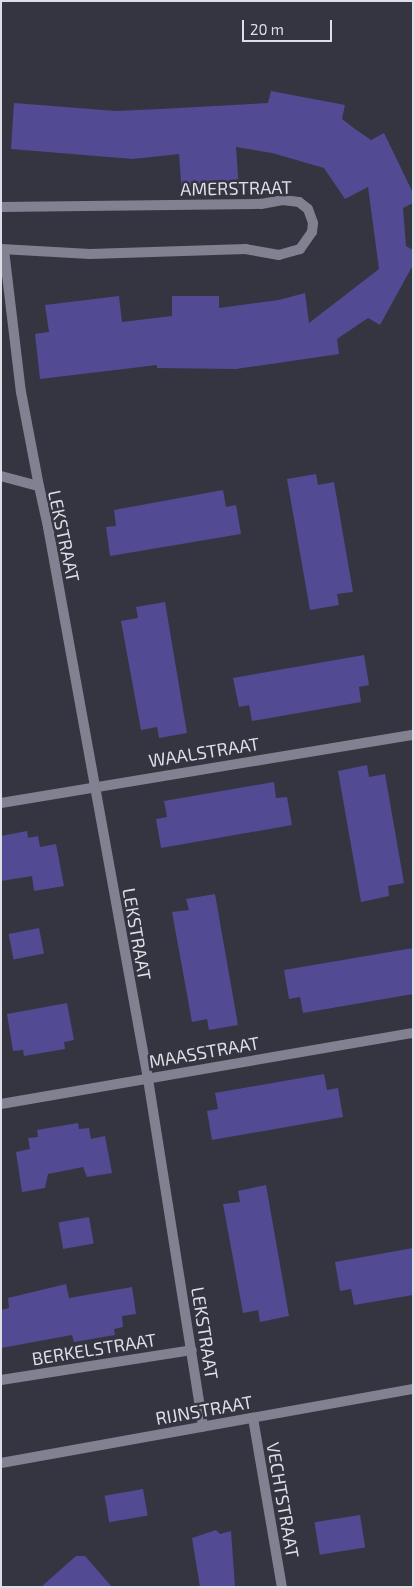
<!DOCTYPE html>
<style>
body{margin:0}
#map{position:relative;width:414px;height:1588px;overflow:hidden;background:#353542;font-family:"Exo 2",sans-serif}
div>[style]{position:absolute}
.building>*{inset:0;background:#524a92;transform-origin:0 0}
.minor>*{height:10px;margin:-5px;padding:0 5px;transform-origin:5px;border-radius:5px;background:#818191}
span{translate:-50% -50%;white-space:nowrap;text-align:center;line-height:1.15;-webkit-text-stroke:5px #353542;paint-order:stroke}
.street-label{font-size:18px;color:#dddee6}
.frame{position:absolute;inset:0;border:2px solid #dddee6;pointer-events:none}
.scale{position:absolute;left:242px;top:20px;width:90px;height:22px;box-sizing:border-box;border:2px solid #dddee6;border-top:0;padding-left:6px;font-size:15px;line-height:18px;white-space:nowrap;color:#dddee6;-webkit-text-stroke:4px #353542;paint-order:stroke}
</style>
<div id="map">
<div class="building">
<div style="clip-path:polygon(271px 91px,345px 105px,342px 119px,355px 129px,371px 140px,384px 133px,413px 193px,413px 203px,403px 208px,406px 246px,413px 250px,413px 265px,380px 325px,368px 318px,337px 339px,339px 354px,236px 369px,157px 368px,157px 365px,40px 379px,35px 334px,49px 332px,45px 305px,119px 296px,122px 322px,172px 316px,172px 296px,219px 296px,219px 308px,279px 300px,305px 293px,309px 323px,379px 269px,368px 187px,345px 199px,324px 168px,272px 153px,236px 147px,239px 190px,182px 194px,179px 154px,133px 159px,11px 149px,14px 103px,116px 111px,160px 109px,268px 103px)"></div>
<div style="clip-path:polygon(316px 474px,318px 485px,334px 482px,353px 592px,337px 594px,339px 605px,310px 610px,287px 479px)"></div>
<div style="clip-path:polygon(223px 490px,226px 507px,236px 505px,241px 534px,110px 556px,106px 527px,116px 526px,114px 510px)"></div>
<div style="clip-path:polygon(165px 602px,187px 733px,159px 738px,157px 727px,141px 730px,121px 621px,138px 618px,136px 607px)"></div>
<div style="clip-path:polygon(364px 655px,369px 685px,359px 687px,361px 702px,252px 721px,249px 705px,239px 707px,233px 678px)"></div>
<div style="clip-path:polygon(367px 765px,369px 777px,385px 774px,404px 883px,388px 886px,389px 896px,361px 902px,338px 771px)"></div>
<div style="clip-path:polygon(274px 782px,276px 798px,287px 797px,292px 825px,161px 848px,156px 819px,167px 817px,164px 801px)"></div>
<div style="clip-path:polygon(27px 831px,28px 838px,38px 836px,40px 847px,56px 844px,64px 886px,34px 891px,32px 876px,1px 881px,1px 836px)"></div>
<div style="clip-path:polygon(215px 894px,238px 1025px,209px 1030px,207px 1019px,192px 1022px,172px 912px,189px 910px,186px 899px)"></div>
<div style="left:39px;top:928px;width:26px;height:31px;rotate:79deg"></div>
<div style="clip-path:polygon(413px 948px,413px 994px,303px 1013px,300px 997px,289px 999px,284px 970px)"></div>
<div style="clip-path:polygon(67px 1003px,74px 1040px,64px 1042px,65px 1049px,24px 1056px,23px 1050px,13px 1051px,7px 1014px)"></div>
<div style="clip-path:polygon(324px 1074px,327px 1090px,338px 1088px,343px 1117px,212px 1140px,207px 1111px,218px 1109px,215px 1093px)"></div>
<div style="clip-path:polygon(78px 1123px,79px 1129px,89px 1128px,91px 1139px,105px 1136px,112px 1173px,87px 1177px,83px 1167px,48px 1174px,45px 1188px,22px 1192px,16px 1152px,30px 1149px,28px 1138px,38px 1137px,37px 1130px)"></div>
<div style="clip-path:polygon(266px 1185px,289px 1316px,260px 1322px,258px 1310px,243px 1313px,223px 1204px,240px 1202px,238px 1191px)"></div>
<div style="left:89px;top:1217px;width:27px;height:31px;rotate:80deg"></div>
<div style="clip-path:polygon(413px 1248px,413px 1295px,354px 1305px,351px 1289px,340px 1291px,335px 1262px)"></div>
<div style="clip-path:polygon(66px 1284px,69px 1298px,132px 1287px,136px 1314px,122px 1316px,123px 1327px,114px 1329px,115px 1335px,74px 1342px,72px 1335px,1px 1348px,1px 1310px,9px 1308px,8px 1298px)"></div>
<div style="left:143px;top:1489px;width:27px;height:39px;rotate:80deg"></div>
<div style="left:360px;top:1515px;width:33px;height:46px;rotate:81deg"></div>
<div style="clip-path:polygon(216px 1530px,220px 1534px,231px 1531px,235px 1587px,200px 1587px,192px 1538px)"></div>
<div style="clip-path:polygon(76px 1556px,85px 1556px,112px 1587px,41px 1587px)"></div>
</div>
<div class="minor">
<div style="left:1px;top:207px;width:260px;rotate:-0.7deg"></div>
<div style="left:261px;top:204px;width:22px;rotate:-10deg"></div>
<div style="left:283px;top:200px;width:16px;rotate:7deg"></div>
<div style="left:299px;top:202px;width:11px;rotate:38deg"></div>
<div style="left:308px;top:209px;width:15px;rotate:70deg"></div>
<div style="left:313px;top:223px;width:9px;rotate:96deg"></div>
<div style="left:312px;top:232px;width:21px;rotate:125deg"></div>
<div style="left:300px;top:249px;width:22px;rotate:164deg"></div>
<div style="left:279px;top:255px;width:34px;rotate:-170deg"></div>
<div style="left:246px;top:249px;width:156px;rotate:178.2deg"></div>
<div style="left:90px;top:254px;width:89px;rotate:-176.8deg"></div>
<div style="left:4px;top:250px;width:143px;rotate:83.2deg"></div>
<div style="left:21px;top:392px;width:96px;rotate:79.2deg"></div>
<div style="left:1px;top:476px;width:39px;rotate:15deg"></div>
<div style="left:39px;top:486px;width:42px;rotate:77.6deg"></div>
<div style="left:48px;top:527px;width:561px;rotate:79.73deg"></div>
<div style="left:148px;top:1079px;width:352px;rotate:81deg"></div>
<div style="left:1px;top:803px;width:418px;rotate:-9.4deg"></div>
<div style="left:1px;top:1104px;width:418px;rotate:-9.8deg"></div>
<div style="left:1px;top:1380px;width:193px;rotate:-8.9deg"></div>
<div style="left:253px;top:1418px;width:171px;rotate:80.3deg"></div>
<div style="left:1px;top:1463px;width:419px;rotate:-10.2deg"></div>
</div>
<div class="street-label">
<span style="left:236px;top:188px;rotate:-1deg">AMERSTRAAT</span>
<span style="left:64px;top:536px;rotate:78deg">LEKSTRAAT</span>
<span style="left:204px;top:752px;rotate:-9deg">WAALSTRAAT</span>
<span style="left:137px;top:934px;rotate:80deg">LEKSTRAAT</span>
<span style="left:204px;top:1052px;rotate:-10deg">MAASSTRAAT</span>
<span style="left:205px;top:1333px;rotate:81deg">LEKSTRAAT</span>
<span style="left:94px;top:1349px;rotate:-9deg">BERKELSTRAAT</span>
<span style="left:204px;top:1410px;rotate:-10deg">RIJNSTRAAT</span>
<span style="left:283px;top:1500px;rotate:80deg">VECHTSTRAAT</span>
</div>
<div class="frame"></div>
<div class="scale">20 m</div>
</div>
